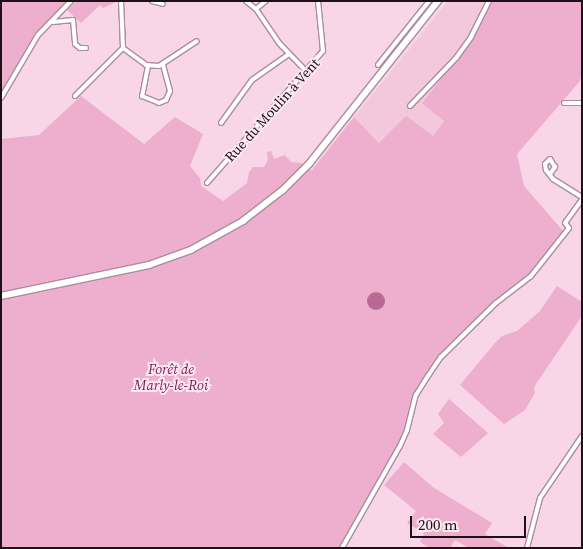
<!DOCTYPE html>
<meta charset="utf-8">
<style>
body{margin:0}
#map{position:relative;width:583px;height:549px;overflow:hidden;background:#f9d6e7;font-family:"Source Serif 4",serif}
div>[style]{position:absolute}
.built>*{inset:0;background:#f3c8dd}
.green>*{inset:0;background:#eeaece}
.water>*{inset:0;background:#b96a94}
.round{border-radius:50%}
.roads{filter:drop-shadow(1px 0 #ac8c9b) drop-shadow(-1px 0 #ac8c9b) drop-shadow(0 1px #ac8c9b) drop-shadow(0 -1px #ac8c9b)}
.minor>*{height:4px;margin:-2px;padding:0 2px;transform-origin:2px;border-radius:2px;background:#fff}
.primary>*{height:5.5px;margin:-2.75px;padding:0 2.75px;transform-origin:2.75px;border-radius:2.75px;background:#fff}
span{translate:-50% -50%;white-space:nowrap;text-align:center;line-height:1.15;-webkit-text-stroke:4px #fde8f2;paint-order:stroke}
.street-label{font-size:14px;color:#1d1117}
.park-label{font-size:14px;color:#7b1a55;font-style:italic}
.frame{position:absolute;inset:0;border:2px solid #1d1117;pointer-events:none}
.scale{position:absolute;left:410px;top:516px;width:116px;height:22px;box-sizing:border-box;border:2px solid #1d1117;border-top:0;padding-left:6px;font-size:15px;line-height:18px;white-space:nowrap;color:#1d1117;-webkit-text-stroke:4px #fde8f2;paint-order:stroke}
</style>
<div id="map">
<div class="built">
<div style="clip-path:polygon(448px 1px,493px 1px,476px 34px,422px 102px,444px 121px,433px 136px,380px 143px,354px 117px)"></div>
</div>
<div class="green">
<div style="clip-path:polygon(1px 1px,67px 1px,34px 35px,1px 95px)"></div>
<div style="clip-path:polygon(76px 1px,118px 1px,103px 8px,100px 5px,81px 23px,67px 10px)"></div>
<div style="clip-path:polygon(493px 1px,582px 1px,582px 73px,580px 81px,517px 154px,524px 186px,565px 233px,528px 277px,493px 303px,439px 356px,416px 392px,406px 429px,340px 548px,1px 548px,1px 139px,39px 135px,81px 96px,144px 144px,175px 117px,203px 134px,190px 166px,200px 178px,201px 186px,223px 201px,247px 183px,249px 172px,253px 167px,264px 167px,268px 160px,267px 152px,271px 151px,274px 159px,285px 155px,291px 162px,301px 163px,312px 170px,354px 117px,379px 143px,406px 116px,433px 136px,444px 121px,422px 103px,476px 34px)"></div>
<div style="clip-path:polygon(557px 286px,582px 302px,582px 316px,534px 387px,535px 393px,525px 410px,504px 424px,460px 385px,494px 344px,502px 336px,517px 331px,540px 311px)"></div>
<div style="clip-path:polygon(449px 399px,488px 433px,461px 457px,433px 434px,444px 423px,438px 414px)"></div>
<div style="clip-path:polygon(404px 462px,434px 488px,492px 523px,485px 534px,509px 548px,469px 548px,455px 540px,450px 548px,430px 548px,420px 542px,424px 533px,407px 523px,416px 511px,384px 485px)"></div>
</div>
<div class="water">
<div class="round" style="left:367px;top:292px;width:18px;height:18px"></div>
</div>
<div class="roads">
<div class="minor">
<div style="left:152px;top:1px;width:11px;rotate:15deg"></div>
<div style="left:246px;top:1px;width:13px;rotate:39deg"></div>
<div style="left:256px;top:9px;width:41px;rotate:55.9deg"></div>
<div style="left:279px;top:43px;width:37px;rotate:46deg"></div>
<div style="left:256px;top:9px;width:13px;rotate:-39deg"></div>
<div style="left:53px;top:22px;width:20px;rotate:-6deg"></div>
<div style="left:73px;top:20px;width:24px;rotate:85deg"></div>
<div style="left:75px;top:44px;width:6px;rotate:39deg"></div>
<div style="left:80px;top:48px;width:6px"></div>
<div style="left:123px;top:48px;width:29px;rotate:36deg"></div>
<div style="left:146px;top:65px;width:13px;rotate:4deg"></div>
<div style="left:159px;top:66px;width:45px;rotate:-33.3deg"></div>
<div style="left:378px;top:65px;width:82px;rotate:-51.4deg"></div>
<div style="left:148px;top:66px;width:31px;rotate:101deg"></div>
<div style="left:142px;top:96px;width:18px;rotate:22deg"></div>
<div style="left:159px;top:103px;width:8px;rotate:-23deg"></div>
<div style="left:166px;top:100px;width:10px;rotate:-66deg"></div>
<div style="left:170px;top:91px;width:27px;rotate:-105deg"></div>
<div style="left:75px;top:96px;width:68px;rotate:-45deg"></div>
<div style="left:123px;top:48px;width:47px;rotate:-92.4deg"></div>
<div style="left:1px;top:98px;width:73px;rotate:-59.6deg"></div>
<div style="left:38px;top:35px;width:47px;rotate:-45.9deg"></div>
<div style="left:564px;top:103px;width:18px"></div>
<div style="left:410px;top:106px;width:66px;rotate:-46.2deg"></div>
<div style="left:456px;top:58px;width:26px;rotate:-54deg"></div>
<div style="left:471px;top:37px;width:40px;rotate:-63.4deg"></div>
<div style="left:221px;top:123px;width:53px;rotate:-54.2deg"></div>
<div style="left:252px;top:80px;width:45px;rotate:-35.1deg"></div>
<div style="left:550px;top:174px;width:9px;rotate:-54deg"></div>
<div style="left:555px;top:167px;width:9px;rotate:-122deg"></div>
<div style="left:550px;top:159px;width:7px;rotate:135deg"></div>
<div style="left:545px;top:164px;width:6px;rotate:81deg"></div>
<div style="left:546px;top:170px;width:11px;rotate:52deg"></div>
<div style="left:553px;top:179px;width:34px;rotate:32deg"></div>
<div style="left:207px;top:183px;width:176px;rotate:-48.7deg"></div>
<div style="left:323px;top:51px;width:50px;rotate:-95.7deg"></div>
<div style="left:342px;top:548px;width:117px;rotate:-60.4deg"></div>
<div style="left:400px;top:446px;width:17px;rotate:-66deg"></div>
<div style="left:407px;top:430px;width:36px;rotate:-76deg"></div>
<div style="left:416px;top:395px;width:22px;rotate:-58deg"></div>
<div style="left:428px;top:376px;width:23px;rotate:-56deg"></div>
<div style="left:441px;top:357px;width:77px;rotate:-44.5deg"></div>
<div style="left:496px;top:303px;width:44px;rotate:-37.6deg"></div>
<div style="left:531px;top:276px;width:61px;rotate:-51.6deg"></div>
<div style="left:569px;top:228px;width:6px;rotate:-129deg"></div>
<div style="left:565px;top:223px;width:29px;rotate:-54deg"></div>
<div style="left:527px;top:548px;width:52px;rotate:-75.4deg"></div>
<div style="left:540px;top:498px;width:75px;rotate:-55.9deg"></div>
</div>
<div class="primary">
<div style="left:1px;top:296px;width:151px;rotate:-11.8deg"></div>
<div style="left:149px;top:265px;width:45px;rotate:-19.7deg"></div>
<div style="left:191px;top:250px;width:60px;rotate:-29.1deg"></div>
<div style="left:243px;top:221px;width:51px;rotate:-37.8deg"></div>
<div style="left:283px;top:190px;width:37px;rotate:-45deg"></div>
<div style="left:309px;top:164px;width:208px;rotate:-51.6deg"></div>
</div>
</div>
<div class="street-label">
<span style="left:272px;top:110px;rotate:-48deg">Rue du Moulin à Vent</span>
</div>
<div class="park-label">
<span style="left:171px;top:377px">Forêt de<br>Marly-le-Roi</span>
</div>
<div class="frame"></div>
<div class="scale">200 m</div>
</div>
